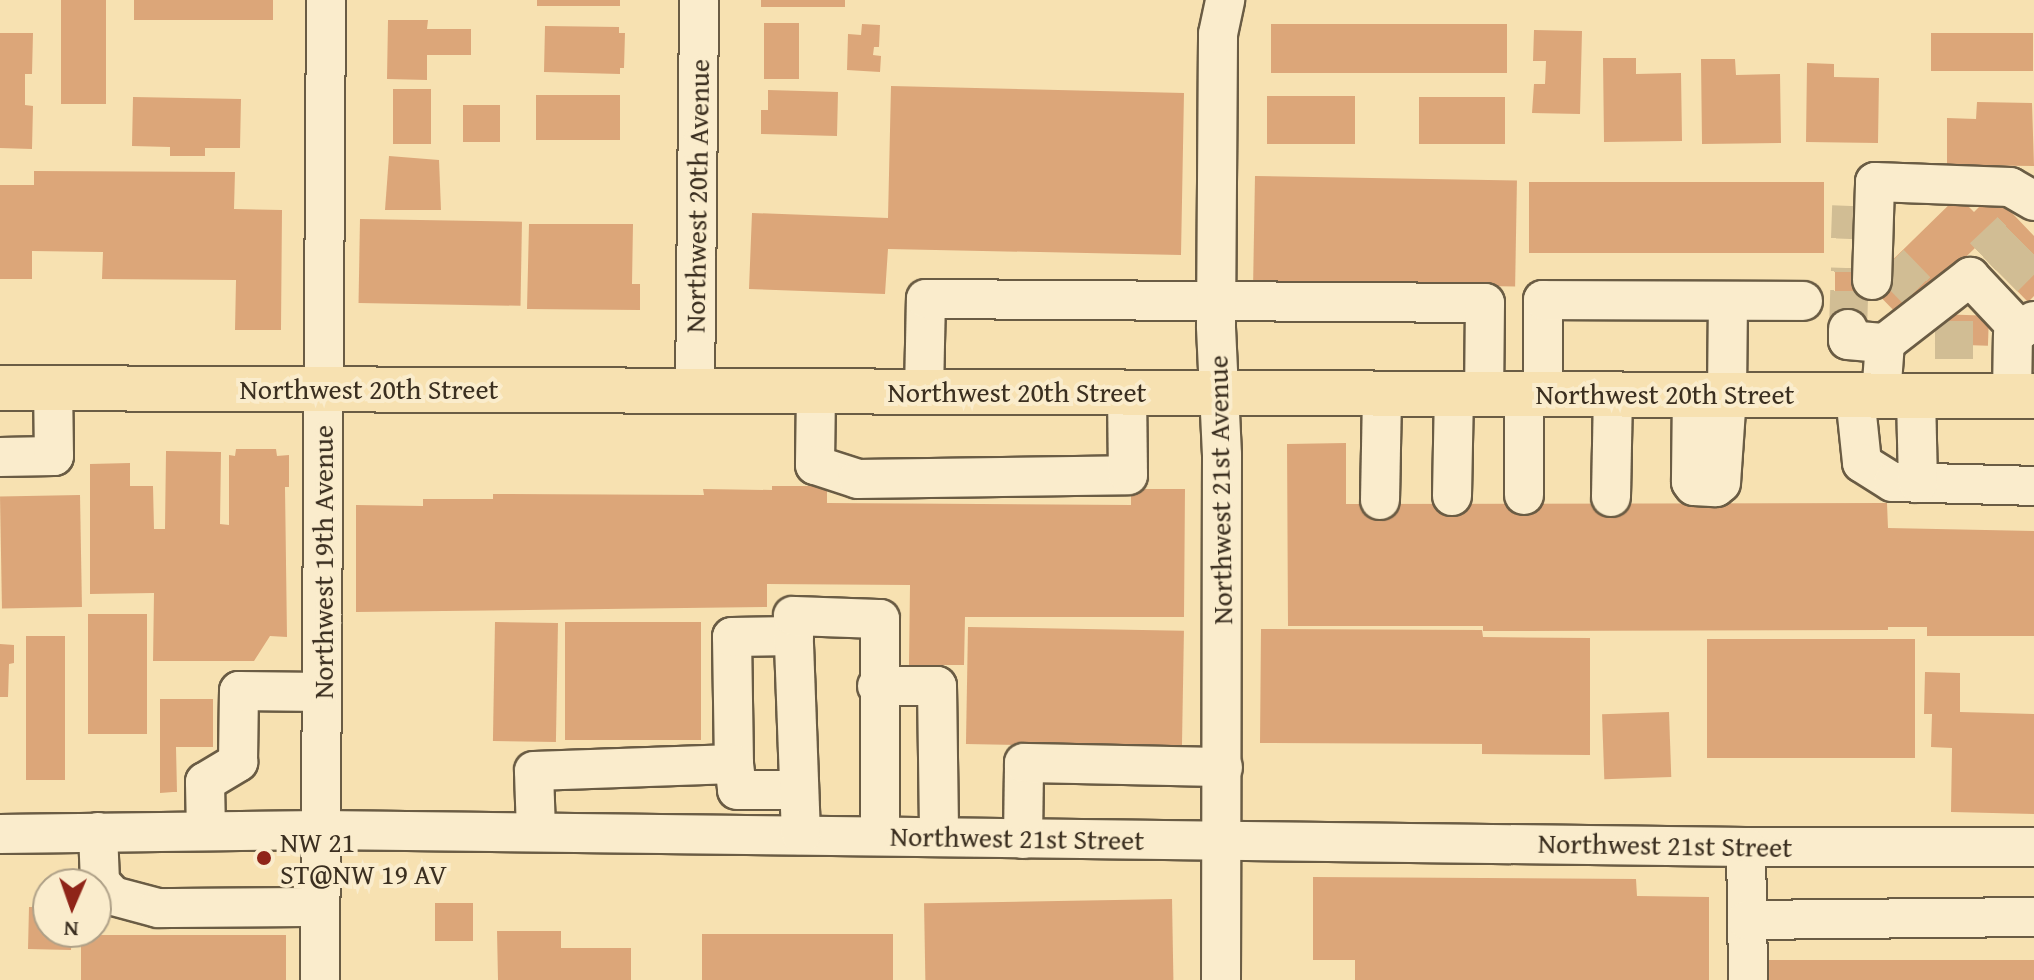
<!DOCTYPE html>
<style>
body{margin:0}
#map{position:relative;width:2034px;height:980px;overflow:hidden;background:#f7e1b1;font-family:"Gentium Book Plus",serif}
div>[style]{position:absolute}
.building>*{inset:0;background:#dca679;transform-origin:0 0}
.minor-tunnel>*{height:38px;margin-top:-19px;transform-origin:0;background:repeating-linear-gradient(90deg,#d1bd94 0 38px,transparent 0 57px)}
.roads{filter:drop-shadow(2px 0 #6a5c44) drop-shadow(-2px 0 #6a5c44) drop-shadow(0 2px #6a5c44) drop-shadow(0 -2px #6a5c44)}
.minor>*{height:38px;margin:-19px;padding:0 19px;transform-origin:19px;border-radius:19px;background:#faeccc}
.major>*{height:44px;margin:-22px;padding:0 22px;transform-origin:22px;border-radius:22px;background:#f7e1b1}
.dots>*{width:22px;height:22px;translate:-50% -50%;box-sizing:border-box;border:4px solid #faeccc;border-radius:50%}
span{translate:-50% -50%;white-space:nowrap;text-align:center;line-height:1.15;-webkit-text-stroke:8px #faeccc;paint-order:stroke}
.street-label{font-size:28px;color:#3b2f20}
.poi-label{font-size:28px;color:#3b2f20}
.left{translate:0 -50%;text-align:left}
.north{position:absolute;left:32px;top:868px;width:80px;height:80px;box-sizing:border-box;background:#faeccc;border:2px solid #aea087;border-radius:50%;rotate:182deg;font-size:22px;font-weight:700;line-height:32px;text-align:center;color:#3b2f20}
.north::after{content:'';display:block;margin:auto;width:28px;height:36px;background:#8f2418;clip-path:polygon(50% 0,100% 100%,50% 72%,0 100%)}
</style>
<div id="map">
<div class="building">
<div style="left:61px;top:0;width:45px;height:104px"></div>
<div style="left:134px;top:0;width:139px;height:20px"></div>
<div style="left:537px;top:0;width:83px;height:6px"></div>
<div style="left:761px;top:0;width:84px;height:7px"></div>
<div style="clip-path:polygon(388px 20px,428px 20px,427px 29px,471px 29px,471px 55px,427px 55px,427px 80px,387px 79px)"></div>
<div style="left:764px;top:23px;width:35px;height:56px"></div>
<div style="clip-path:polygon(862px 24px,880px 25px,879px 47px,874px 47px,873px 55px,881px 56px,880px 72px,847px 70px,848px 34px,861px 35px)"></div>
<div style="left:1507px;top:24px;width:49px;height:236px;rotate:90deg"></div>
<div style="clip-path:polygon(545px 26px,619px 27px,619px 33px,625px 33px,624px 68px,620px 68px,620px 74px,544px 72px)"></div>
<div style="clip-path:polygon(1534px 30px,1582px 31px,1580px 114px,1532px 113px,1534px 84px,1545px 84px,1546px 61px,1533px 61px)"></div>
<div style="clip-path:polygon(0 33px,33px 33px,32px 74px,25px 74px,25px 105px,33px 106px,32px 149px,0 148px)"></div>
<div style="left:2033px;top:33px;width:38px;height:102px;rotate:90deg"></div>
<div style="clip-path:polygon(1603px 58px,1636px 58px,1636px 74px,1681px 73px,1682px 141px,1604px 142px)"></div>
<div style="clip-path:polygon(1701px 59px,1735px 59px,1736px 75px,1780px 74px,1781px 143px,1702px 144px)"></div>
<div style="clip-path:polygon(1807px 63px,1834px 64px,1834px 77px,1879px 78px,1878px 143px,1806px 142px)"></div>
<div style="clip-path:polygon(891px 86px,1184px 93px,1181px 255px,888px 249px,885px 294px,749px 289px,752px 213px,888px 218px)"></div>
<div style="left:393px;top:89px;width:38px;height:55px"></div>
<div style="clip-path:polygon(768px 90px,838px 92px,837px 136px,761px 134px,761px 110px,768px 110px)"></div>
<div style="left:536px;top:95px;width:84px;height:45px"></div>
<div style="left:1355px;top:96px;width:48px;height:88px;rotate:90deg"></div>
<div style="clip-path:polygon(133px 97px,241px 99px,240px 148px,205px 148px,205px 156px,170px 156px,170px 147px,132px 146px)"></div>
<div style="left:1505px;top:97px;width:47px;height:86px;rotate:90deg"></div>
<div style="clip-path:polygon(1977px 102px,2032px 103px,2034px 166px,1947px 165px,1947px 118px,1976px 119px)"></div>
<div style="left:463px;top:105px;width:37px;height:37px"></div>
<div style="clip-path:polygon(389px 156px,439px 160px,441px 210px,385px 210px)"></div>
<div style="clip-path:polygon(34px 171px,235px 172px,234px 209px,282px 210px,281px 330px,235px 330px,236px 280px,102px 279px,103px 252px,32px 251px,32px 279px,0 279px,0 185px,34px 185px)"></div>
<div style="left:1255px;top:176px;width:262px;height:106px;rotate:1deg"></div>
<div style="left:1529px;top:182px;width:295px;height:71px"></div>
<div style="clip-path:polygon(1993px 193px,2034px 236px,2034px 296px,2028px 302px,1975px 248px,1902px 319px,1868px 284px,1958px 196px,1974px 212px)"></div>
<div style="left:360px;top:219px;width:162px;height:84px;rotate:1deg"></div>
<div style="clip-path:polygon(529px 224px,633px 224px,632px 284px,640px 284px,640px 310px,527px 309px)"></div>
<div style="left:1835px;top:268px;width:24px;height:60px"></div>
<div style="left:1936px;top:314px;width:53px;height:30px;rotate:2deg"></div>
<div style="clip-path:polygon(1346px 443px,1346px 504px,1887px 503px,1888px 528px,2034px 531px,2034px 636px,1927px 636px,1927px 627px,1888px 627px,1888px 630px,1483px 631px,1483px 626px,1288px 626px,1287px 444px)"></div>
<div style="clip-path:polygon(236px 449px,276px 449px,277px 456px,289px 455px,289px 487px,285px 487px,287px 637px,270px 636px,254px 661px,153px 661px,154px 593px,90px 594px,90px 464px,130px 463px,130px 486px,153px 486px,154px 529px,165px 529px,166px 451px,221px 452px,220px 524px,229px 525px,229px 455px,235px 456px)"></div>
<div style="clip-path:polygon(772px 486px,827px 486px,827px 503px,1131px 505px,1131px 489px,1185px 489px,1184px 617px,965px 617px,964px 665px,909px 665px,910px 585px,767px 584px,767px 607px,356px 612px,356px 505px,423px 506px,423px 499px,493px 499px,493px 494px,704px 495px,703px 489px,772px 490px)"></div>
<div style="left:80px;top:495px;width:112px;height:80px;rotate:89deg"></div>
<div style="left:147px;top:614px;width:120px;height:59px;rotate:90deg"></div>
<div style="left:495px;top:622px;width:63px;height:119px;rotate:1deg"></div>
<div style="left:565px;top:622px;width:136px;height:118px"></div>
<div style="left:968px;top:627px;width:216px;height:117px;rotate:1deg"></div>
<div style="clip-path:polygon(1261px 629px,1482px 630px,1483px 637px,1590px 638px,1590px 755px,1482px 754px,1482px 744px,1260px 743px)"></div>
<div style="left:26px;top:636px;width:39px;height:144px"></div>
<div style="left:1707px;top:639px;width:208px;height:119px"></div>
<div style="clip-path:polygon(0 644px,14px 645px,14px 663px,9px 664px,8px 697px,0 697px)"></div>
<div style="clip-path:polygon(1925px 672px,1960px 673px,1960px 712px,2034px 714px,2034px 814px,1951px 812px,1952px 748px,1931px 747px,1932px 714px,1924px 714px)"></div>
<div style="clip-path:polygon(160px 699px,213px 699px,213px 747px,176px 747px,177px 792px,173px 792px,160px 793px)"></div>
<div style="left:1669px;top:712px;width:65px;height:67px;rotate:88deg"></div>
<div style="clip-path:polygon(1313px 877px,1636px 879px,1637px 896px,1709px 897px,1709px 980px,1355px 980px,1355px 960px,1313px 960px)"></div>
<div style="left:1172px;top:899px;width:81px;height:248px;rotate:89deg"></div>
<div style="left:435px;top:903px;width:38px;height:38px"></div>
<div style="clip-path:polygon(29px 907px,48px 907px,48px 932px,72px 932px,71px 950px,28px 949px)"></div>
<div style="clip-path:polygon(497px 931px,561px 931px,561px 948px,631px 948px,631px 980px,498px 980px)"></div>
<div style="left:893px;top:934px;width:46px;height:191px;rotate:90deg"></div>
<div style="left:81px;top:935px;width:205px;height:45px"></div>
<div style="left:1764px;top:960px;width:270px;height:20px"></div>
</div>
<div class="minor-tunnel">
<div style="left:1850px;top:239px;width:33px;rotate:-88deg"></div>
<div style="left:1983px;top:257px;width:51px;rotate:-43.4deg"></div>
<div style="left:1890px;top:263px;width:49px;rotate:45.8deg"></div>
<div style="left:2004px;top:278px;width:42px;rotate:-45deg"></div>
<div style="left:1848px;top:329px;width:61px;rotate:-88.1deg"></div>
<div style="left:1935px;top:340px;width:54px"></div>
</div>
<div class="roads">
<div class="minor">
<div style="left:1872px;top:280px;width:98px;rotate:-88.2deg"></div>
<div style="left:1875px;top:182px;width:135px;rotate:2.1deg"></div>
<div style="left:2010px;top:187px;width:28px;rotate:30deg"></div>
<div style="left:1848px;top:329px;width:11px;rotate:90deg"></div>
<div style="left:1848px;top:340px;width:37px;rotate:5deg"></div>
<div style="left:695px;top:391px;width:391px;rotate:-89.4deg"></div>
<div style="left:816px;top:392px;width:73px;rotate:90.8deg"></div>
<div style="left:815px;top:465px;width:45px;rotate:18deg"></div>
<div style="left:858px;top:479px;width:270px;rotate:-0.8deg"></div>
<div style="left:1128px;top:475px;width:83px;rotate:-90.7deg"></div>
<div style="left:924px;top:392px;width:93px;rotate:-88.8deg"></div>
<div style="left:926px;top:299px;width:559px;rotate:0.41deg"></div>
<div style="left:1485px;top:303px;width:91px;rotate:90.6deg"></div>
<div style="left:1524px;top:394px;width:101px;rotate:90deg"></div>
<div style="left:1543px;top:394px;width:94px;rotate:-90deg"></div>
<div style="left:1543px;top:300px;width:260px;rotate:0.2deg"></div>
<div style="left:1692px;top:394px;width:88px;rotate:90.7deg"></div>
<div style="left:1691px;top:482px;width:5px;rotate:53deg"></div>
<div style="left:1694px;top:486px;width:22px;rotate:3deg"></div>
<div style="left:1716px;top:487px;width:6px;rotate:-39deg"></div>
<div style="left:1721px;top:483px;width:89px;rotate:-86.1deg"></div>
<div style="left:1727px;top:394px;width:93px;rotate:-89.4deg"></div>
<div style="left:1855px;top:396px;width:67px;rotate:84deg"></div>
<div style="left:1862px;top:463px;width:36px;rotate:32deg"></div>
<div style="left:1893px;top:482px;width:141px;rotate:1.6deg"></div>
<div style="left:1881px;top:396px;width:53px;rotate:-85.7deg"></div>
<div style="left:1885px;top:343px;width:108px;rotate:-37.8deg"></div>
<div style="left:1970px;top:277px;width:73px;rotate:46.7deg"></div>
<div style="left:1916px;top:396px;width:87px;rotate:88.7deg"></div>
<div style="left:2012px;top:396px;width:61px;rotate:-89.1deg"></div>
<div style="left:2013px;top:335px;width:25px;rotate:-34deg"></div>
<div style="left:0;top:457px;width:54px;rotate:-1.1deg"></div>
<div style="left:54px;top:456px;width:68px;rotate:-90.8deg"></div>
<div style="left:1452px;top:496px;width:102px;rotate:-88.9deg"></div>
<div style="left:1611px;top:497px;width:103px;rotate:-88.9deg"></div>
<div style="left:1380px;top:500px;width:106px;rotate:-88.9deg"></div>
<div style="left:877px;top:686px;width:60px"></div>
<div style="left:937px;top:686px;width:151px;rotate:89.2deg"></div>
<div style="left:734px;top:764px;width:127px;rotate:-90.9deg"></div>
<div style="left:732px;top:637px;width:62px;rotate:-0.9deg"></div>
<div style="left:206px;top:831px;width:49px;rotate:-91.2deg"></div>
<div style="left:205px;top:782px;width:39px;rotate:-31deg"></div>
<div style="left:238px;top:762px;width:71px;rotate:-89.2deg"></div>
<div style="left:239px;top:691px;width:83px;rotate:0.7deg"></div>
<div style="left:98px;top:832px;width:50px;rotate:87.7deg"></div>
<div style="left:100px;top:882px;width:19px;rotate:47deg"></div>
<div style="left:113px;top:896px;width:47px;rotate:14.9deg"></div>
<div style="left:158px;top:908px;width:162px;rotate:-0.4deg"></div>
<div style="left:536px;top:832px;width:61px;rotate:-91.9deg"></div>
<div style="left:534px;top:771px;width:200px;rotate:-2deg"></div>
<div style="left:734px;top:764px;width:26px;rotate:83deg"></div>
<div style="left:737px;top:790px;width:62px"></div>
<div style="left:0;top:834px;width:321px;rotate:-0.7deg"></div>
<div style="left:321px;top:830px;width:1425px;rotate:0.68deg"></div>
<div style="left:1746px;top:847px;width:288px"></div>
<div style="left:801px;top:835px;width:219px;rotate:-92.1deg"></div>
<div style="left:793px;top:616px;width:87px;rotate:2deg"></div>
<div style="left:880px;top:619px;width:217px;rotate:90deg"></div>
<div style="left:1023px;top:839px;width:76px;rotate:-89.2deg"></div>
<div style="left:1024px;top:763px;width:199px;rotate:1.2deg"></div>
<div style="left:1746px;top:847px;width:133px;rotate:89.1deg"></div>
<div style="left:1747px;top:920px;width:287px;rotate:-0.6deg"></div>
<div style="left:320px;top:980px;width:980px;rotate:-89.65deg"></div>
<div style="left:1221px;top:980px;width:525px;rotate:-89.89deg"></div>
<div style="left:1222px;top:455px;width:129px;rotate:-92.7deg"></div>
<div style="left:1216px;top:326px;width:292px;rotate:-89.6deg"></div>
<div style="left:1218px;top:34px;width:35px;rotate:-78deg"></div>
</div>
<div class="major">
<div style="left:0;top:388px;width:2034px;rotate:0.23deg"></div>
</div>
</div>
<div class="dots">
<div style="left:264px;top:858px;background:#8f2418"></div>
</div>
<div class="street-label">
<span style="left:697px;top:196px;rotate:-89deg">Northwest 20th Avenue</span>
<span style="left:369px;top:389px">Northwest 20th Street</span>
<span style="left:1017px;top:392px">Northwest 20th Street</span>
<span style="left:1665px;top:394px">Northwest 20th Street</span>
<span style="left:1220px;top:490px;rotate:-91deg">Northwest 21st Avenue</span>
<span style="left:323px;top:562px;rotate:-90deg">Northwest 19th Avenue</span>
<span style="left:1017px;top:838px;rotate:1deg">Northwest 21st Street</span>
<span style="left:1665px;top:845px;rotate:1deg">Northwest 21st Street</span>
</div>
<div class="poi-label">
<span class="left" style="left:280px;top:858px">NW 21<br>ST@NW 19 AV</span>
</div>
<div class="north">N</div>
</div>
